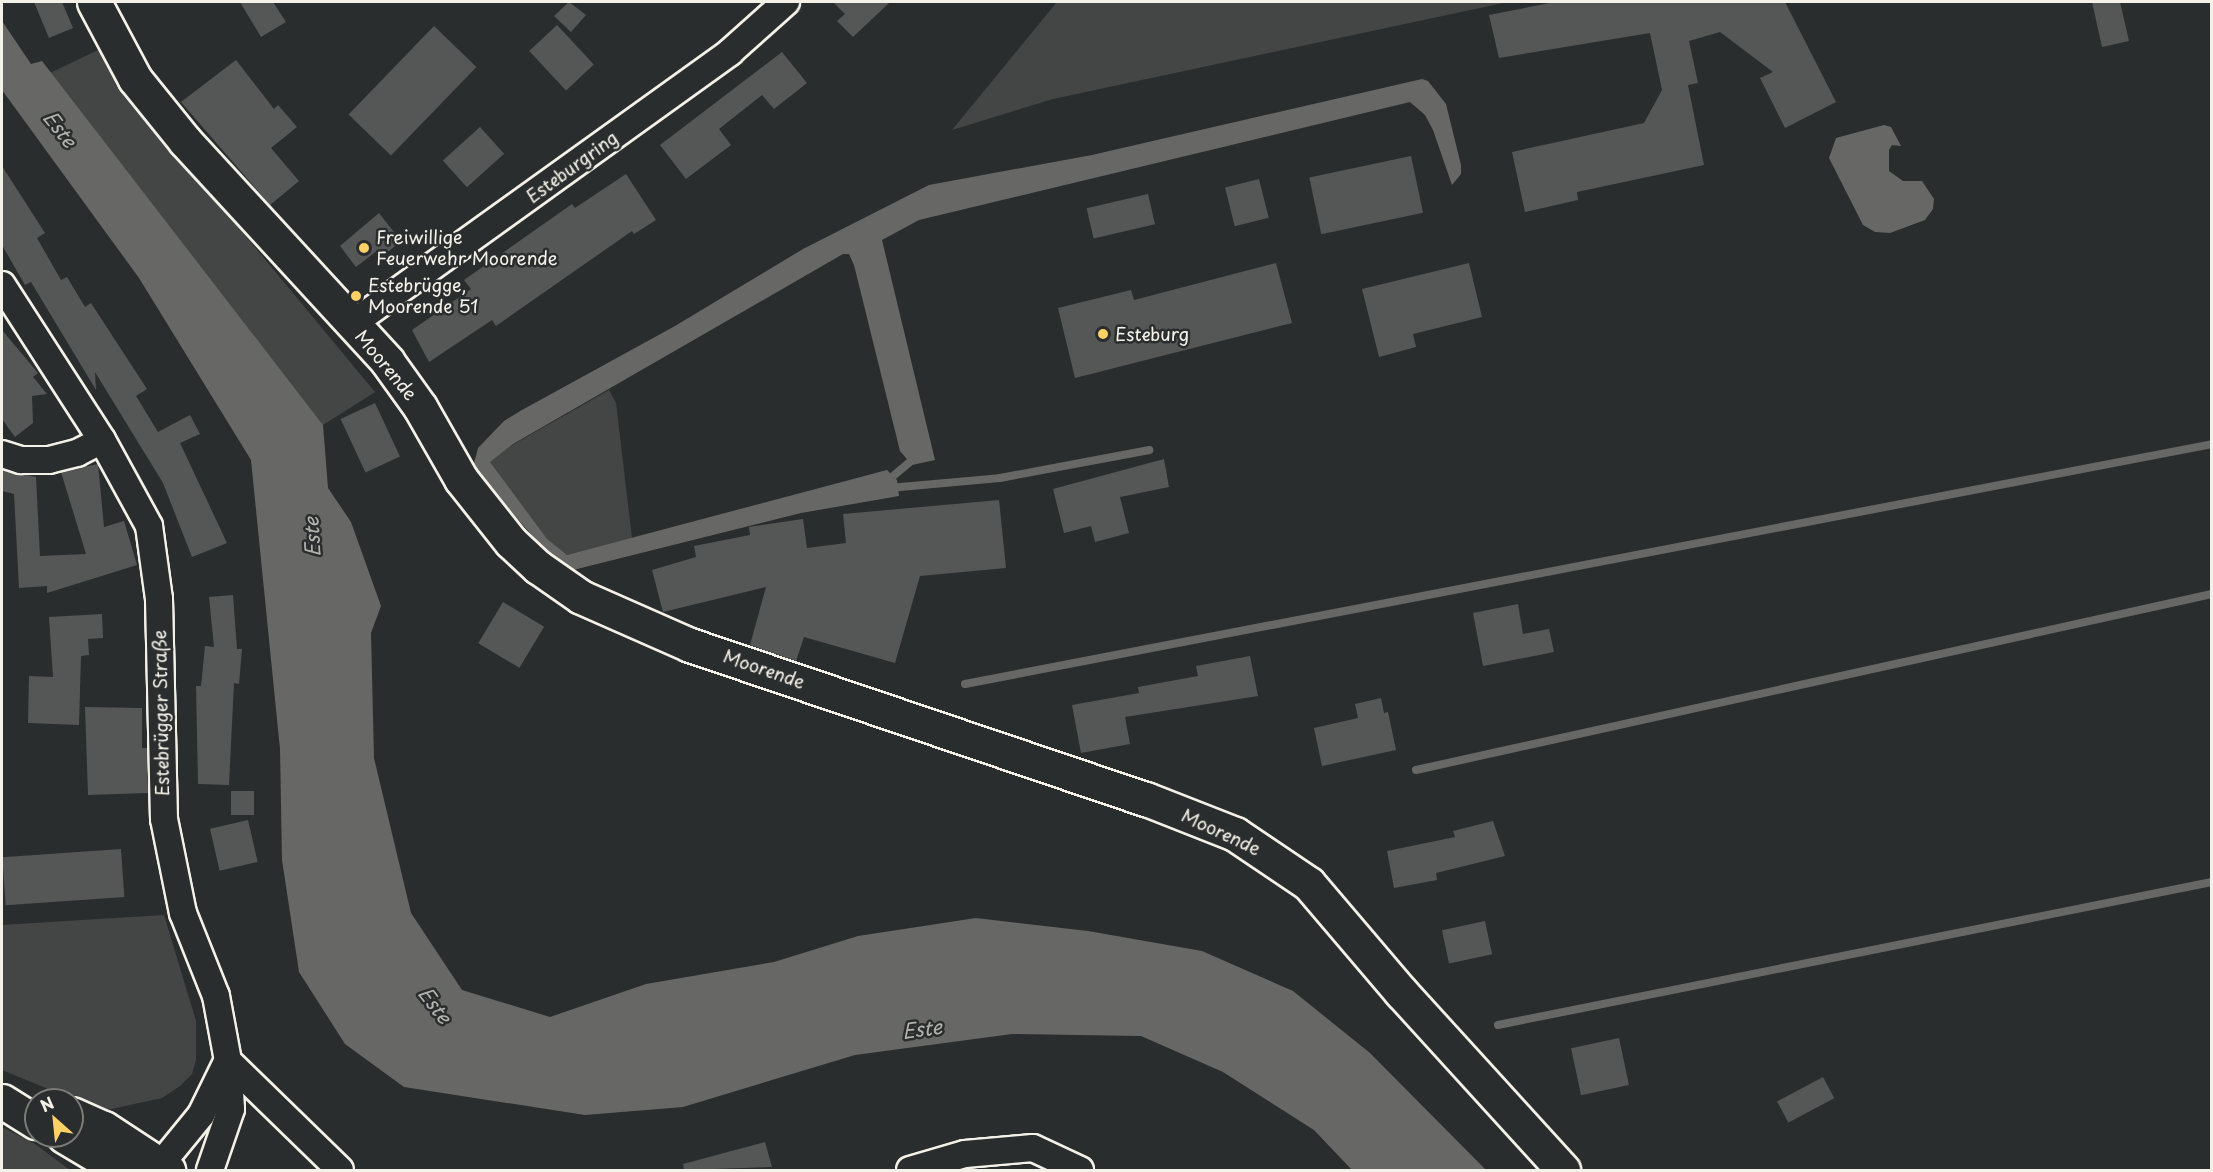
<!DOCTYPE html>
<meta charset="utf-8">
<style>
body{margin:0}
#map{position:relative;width:2213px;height:1172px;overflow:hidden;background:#2a2d2e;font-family:"Playpen Sans",sans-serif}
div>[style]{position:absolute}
.green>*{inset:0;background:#444645}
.water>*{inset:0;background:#676866}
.stream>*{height:8px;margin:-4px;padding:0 4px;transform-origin:4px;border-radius:4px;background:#676866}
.building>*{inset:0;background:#555756;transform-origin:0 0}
.roads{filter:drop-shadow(2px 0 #f4f1e8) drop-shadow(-2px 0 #f4f1e8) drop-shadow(0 2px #f4f1e8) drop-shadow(0 -2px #f4f1e8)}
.street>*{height:26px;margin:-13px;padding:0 13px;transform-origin:13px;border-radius:13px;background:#2a2d2e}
.secondary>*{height:33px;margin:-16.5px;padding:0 16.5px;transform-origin:16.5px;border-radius:16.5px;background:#2a2d2e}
.dots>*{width:16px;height:16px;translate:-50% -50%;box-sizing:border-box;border:3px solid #2a2d2e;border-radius:50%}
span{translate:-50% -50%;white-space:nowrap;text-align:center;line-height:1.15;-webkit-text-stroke:5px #2a2d2e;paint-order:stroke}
.street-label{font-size:18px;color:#f4f1e8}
.poi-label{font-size:18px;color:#f4f1e8}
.left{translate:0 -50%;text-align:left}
.water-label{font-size:20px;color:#b5b3ae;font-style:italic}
.frame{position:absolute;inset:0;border:3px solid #f4f1e8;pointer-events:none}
.north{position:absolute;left:24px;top:1088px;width:60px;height:60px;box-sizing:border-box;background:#2a2d2e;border:2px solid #7b7b78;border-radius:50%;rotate:333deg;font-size:16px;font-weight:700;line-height:24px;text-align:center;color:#f4f1e8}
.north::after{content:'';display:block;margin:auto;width:21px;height:27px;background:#ffd166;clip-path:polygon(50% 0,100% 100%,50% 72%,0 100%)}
</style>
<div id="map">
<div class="green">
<div style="clip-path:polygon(1057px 2px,1508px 2px,1053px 99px,952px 130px)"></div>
<div style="clip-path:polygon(100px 49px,166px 140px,375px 392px,323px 425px,50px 73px)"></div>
<div style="clip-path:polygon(609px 390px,616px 403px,632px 538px,567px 555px,549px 546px,490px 462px,495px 455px)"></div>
<div style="clip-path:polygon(164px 915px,196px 1021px,196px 1060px,192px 1074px,180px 1086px,162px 1098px,102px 1111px,2px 1070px,2px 925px)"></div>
<div style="clip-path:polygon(2px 1127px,35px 1144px,70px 1170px,2px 1170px)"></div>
</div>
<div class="water">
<div style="clip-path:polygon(2px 21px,31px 64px,42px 61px,323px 425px,328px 488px,351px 522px,381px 606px,371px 633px,374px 758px,411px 913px,462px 990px,550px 1017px,646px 984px,774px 962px,858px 936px,976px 918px,1088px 931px,1202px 951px,1293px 991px,1370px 1053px,1486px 1170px,1352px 1170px,1314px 1130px,1223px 1072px,1141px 1036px,1012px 1034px,855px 1055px,683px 1107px,585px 1115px,404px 1087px,345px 1044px,299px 972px,282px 860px,280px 749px,251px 460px,139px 278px,2px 90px)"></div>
<div style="clip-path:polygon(1422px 79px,1428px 81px,1446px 104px,1461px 165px,1461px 174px,1452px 185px,1433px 130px,1425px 115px,1410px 102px,919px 220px,882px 240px,935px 460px,912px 465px,900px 451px,854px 265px,849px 254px,843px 254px,513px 444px,490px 462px,547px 539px,567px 555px,887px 470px,897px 480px,899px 496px,801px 513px,573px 570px,548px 554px,473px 467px,478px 448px,504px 421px,522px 410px,675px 326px,803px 249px,929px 185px,1092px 155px)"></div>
<div style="clip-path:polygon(1884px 125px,1891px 127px,1901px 146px,1892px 145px,1889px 150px,1889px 171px,1903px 181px,1922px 181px,1934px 199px,1933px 209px,1925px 220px,1890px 233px,1875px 232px,1863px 225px,1829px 158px,1836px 138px)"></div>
</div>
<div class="stream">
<div style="left:886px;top:482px;width:39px;rotate:-40deg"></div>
<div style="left:889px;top:488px;width:111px;rotate:-5.1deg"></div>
<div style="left:1000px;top:478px;width:152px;rotate:-10.6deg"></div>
<div style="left:965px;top:684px;width:1270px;rotate:-10.89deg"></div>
<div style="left:1416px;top:770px;width:815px;rotate:-12.47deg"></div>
<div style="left:1498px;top:1025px;width:728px;rotate:-11.33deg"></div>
</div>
<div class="building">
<div style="clip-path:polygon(34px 2px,62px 2px,73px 28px,49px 38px)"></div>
<div style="clip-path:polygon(240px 2px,273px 2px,286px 22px,261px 37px)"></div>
<div style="clip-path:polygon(569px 2px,586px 15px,571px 32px,554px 16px)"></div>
<div style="clip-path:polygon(833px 2px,890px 2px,853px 37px,837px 21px,845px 14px)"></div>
<div style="clip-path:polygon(1555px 2px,1785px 2px,1836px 102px,1785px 128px,1760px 78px,1773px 72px,1720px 32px,1689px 41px,1698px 83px,1688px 85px,1704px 165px,1577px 192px,1578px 200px,1525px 212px,1512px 152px,1644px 123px,1662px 90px,1650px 33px,1499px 58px,1489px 15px)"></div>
<div style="clip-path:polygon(2092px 2px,2120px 2px,2129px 41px,2102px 47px)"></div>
<div style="left:557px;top:25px;width:54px;height:38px;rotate:47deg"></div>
<div style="left:434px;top:26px;width:59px;height:123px;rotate:44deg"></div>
<div style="clip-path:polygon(782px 52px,807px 83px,774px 109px,762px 95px,719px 129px,731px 145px,686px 179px,660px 145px)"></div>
<div style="clip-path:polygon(236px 60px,274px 109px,278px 105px,297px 127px,271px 148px,299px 181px,270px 205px,181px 102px)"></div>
<div style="left:480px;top:127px;width:36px;height:50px;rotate:48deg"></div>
<div style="left:1411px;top:156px;width:58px;height:104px;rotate:78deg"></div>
<div style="clip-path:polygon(2px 166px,45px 233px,37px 238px,61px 280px,67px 277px,85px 307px,91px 303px,147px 389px,136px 396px,158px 432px,190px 415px,200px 434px,180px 443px,227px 543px,192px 557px,163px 483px,95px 372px,96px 390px,31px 282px,25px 285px,2px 245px)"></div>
<div style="clip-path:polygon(626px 174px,656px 220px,634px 234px,632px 231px,496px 326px,492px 320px,429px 362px,412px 330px,471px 289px,464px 280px,572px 204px,575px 208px)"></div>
<div style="left:1259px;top:179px;width:40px;height:35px;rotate:76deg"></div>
<div style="left:1148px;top:194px;width:31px;height:63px;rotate:77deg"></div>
<div style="clip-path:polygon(379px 213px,401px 241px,383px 256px,378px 250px,356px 267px,340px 246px)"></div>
<div style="clip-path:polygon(1276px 263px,1292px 323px,1075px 378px,1058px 308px,1131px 290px,1134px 300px)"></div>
<div style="clip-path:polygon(1469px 263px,1482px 317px,1413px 334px,1416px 347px,1379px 357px,1362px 289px)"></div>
<div style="clip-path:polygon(2px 330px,38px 373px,33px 377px,47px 394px,32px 396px,33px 423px,15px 437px,2px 419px)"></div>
<div style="left:375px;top:403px;width:59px;height:38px;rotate:65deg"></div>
<div style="clip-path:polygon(1164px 459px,1169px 487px,1120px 497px,1129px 533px,1095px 542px,1091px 526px,1064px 533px,1053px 489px)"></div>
<div style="clip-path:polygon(98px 464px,104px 527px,124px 521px,137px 565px,47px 593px,47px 586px,19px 588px,14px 494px,2px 491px,2px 470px,36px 477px,40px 556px,86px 554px,61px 472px)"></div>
<div style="clip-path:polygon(999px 500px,1006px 568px,920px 576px,895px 663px,804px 637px,796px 661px,750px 645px,766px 587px,663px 612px,652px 570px,696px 557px,694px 546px,750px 535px,749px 527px,803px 519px,807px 548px,846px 543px,843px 514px)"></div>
<div style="clip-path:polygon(233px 595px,237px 649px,242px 649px,239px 684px,234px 683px,229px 785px,198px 784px,196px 686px,201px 686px,205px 646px,214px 647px,209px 597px)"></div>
<div style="left:503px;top:602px;width:48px;height:48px;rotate:31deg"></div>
<div style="clip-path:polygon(1518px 604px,1523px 634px,1549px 629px,1554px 652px,1483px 666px,1473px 613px)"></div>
<div style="clip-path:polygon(102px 614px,103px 638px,88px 639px,89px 655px,81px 656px,79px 725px,28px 723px,29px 676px,53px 677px,49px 617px)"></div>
<div style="clip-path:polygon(1250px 656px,1258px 696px,1125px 717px,1130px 744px,1081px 753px,1072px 705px,1139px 693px,1138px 687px,1198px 676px,1196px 666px)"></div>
<div style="clip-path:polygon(1381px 698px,1384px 713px,1388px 712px,1396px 750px,1322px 766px,1314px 728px,1358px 718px,1355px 704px)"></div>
<div style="clip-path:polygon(85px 707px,142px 708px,142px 748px,147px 748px,148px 793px,88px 795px)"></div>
<div style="left:254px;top:791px;width:24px;height:23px;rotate:90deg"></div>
<div style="left:248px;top:820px;width:43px;height:39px;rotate:77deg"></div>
<div style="clip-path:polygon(1493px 821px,1505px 856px,1436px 873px,1437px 880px,1394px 888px,1387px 851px,1455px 837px,1453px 831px)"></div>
<div style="left:121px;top:849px;width:48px;height:119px;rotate:86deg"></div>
<div style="left:1485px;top:921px;width:34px;height:44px;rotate:78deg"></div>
<div style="left:1619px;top:1038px;width:48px;height:49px;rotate:78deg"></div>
<div style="left:1823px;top:1077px;width:24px;height:52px;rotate:62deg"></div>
<div style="clip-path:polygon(765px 1142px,772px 1167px,684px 1170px,683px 1164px)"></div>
</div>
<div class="roads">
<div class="street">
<div style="left:2px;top:285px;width:184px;rotate:57.2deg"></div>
<div style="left:102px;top:440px;width:98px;rotate:61.3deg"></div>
<div style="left:149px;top:526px;width:74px;rotate:82.2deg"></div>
<div style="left:159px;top:599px;width:220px;rotate:88.7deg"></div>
<div style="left:164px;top:819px;width:96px;rotate:78.6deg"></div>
<div style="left:183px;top:913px;width:89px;rotate:68.3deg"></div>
<div style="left:216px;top:996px;width:66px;rotate:79.5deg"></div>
<div style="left:228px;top:1061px;width:48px;rotate:86.4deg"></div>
<div style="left:231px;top:1109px;width:65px;rotate:109deg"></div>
<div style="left:352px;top:324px;width:466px;rotate:-35.7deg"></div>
<div style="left:730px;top:52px;width:75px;rotate:-41.8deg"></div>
<div style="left:2px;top:454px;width:20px;rotate:18deg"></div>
<div style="left:21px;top:460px;width:28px"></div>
<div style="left:49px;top:460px;width:29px;rotate:-14deg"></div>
<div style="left:77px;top:453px;width:28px;rotate:-27deg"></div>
<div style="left:228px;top:1061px;width:156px;rotate:44.2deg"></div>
<div style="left:156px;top:1170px;width:71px;rotate:-50.7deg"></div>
<div style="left:201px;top:1115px;width:57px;rotate:-63.9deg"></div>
<div style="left:910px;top:1170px;width:57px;rotate:-16.2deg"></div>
<div style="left:965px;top:1154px;width:68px;rotate:-5deg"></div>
<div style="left:1033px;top:1148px;width:52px;rotate:25.1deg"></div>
</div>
<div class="secondary">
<div style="left:94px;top:2px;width:87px;rotate:62deg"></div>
<div style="left:135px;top:79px;width:80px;rotate:51.1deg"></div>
<div style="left:185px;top:141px;width:299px;rotate:47.4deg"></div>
<div style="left:387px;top:361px;width:57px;rotate:54.3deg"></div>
<div style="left:420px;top:407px;width:83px;rotate:60.3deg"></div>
<div style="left:461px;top:479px;width:80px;rotate:51.6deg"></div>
<div style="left:511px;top:542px;width:37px;rotate:43deg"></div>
<div style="left:538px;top:567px;width:52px;rotate:34.9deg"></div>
<div style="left:581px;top:597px;width:119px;rotate:23.8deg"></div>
<div style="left:690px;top:645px;width:481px;rotate:18.7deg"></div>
<div style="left:1146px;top:799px;width:96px;rotate:21.5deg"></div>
<div style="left:1235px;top:834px;width:89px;rotate:34deg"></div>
<div style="left:1309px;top:884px;width:142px;rotate:49.6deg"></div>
<div style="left:1401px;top:992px;width:241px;rotate:47.7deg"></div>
<div style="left:2px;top:1101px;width:40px;rotate:32deg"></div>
<div style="left:72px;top:1114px;width:35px;rotate:24deg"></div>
<div style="left:104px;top:1128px;width:77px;rotate:33.3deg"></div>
<div style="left:64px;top:1136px;width:66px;rotate:30.8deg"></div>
</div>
</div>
<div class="dots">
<div style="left:364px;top:248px;background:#ffd166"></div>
<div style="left:356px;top:296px;background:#ffd166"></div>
<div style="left:1103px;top:334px;background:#ffd166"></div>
</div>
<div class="street-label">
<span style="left:572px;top:167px;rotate:-36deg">Esteburgring</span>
<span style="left:386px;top:365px;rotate:50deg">Moorende</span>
<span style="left:764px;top:669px;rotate:19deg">Moorende</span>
<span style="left:161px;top:713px;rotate:-91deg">Estebrügger Straße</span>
<span style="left:1221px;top:832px;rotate:25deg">Moorende</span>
</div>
<div class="poi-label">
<span class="left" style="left:376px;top:248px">Freiwillige<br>Feuerwehr Moorende</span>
<span class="left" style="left:368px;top:296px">Estebrügge,<br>Moorende 51</span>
<span class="left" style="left:1115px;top:334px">Esteburg</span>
</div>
<div class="water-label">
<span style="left:60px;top:129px;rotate:52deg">Este</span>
<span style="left:312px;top:537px;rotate:-93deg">Este</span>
<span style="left:435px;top:1005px;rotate:53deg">Este</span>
<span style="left:922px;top:1029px;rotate:-7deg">Este</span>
</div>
<div class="frame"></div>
<div class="north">N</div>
</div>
